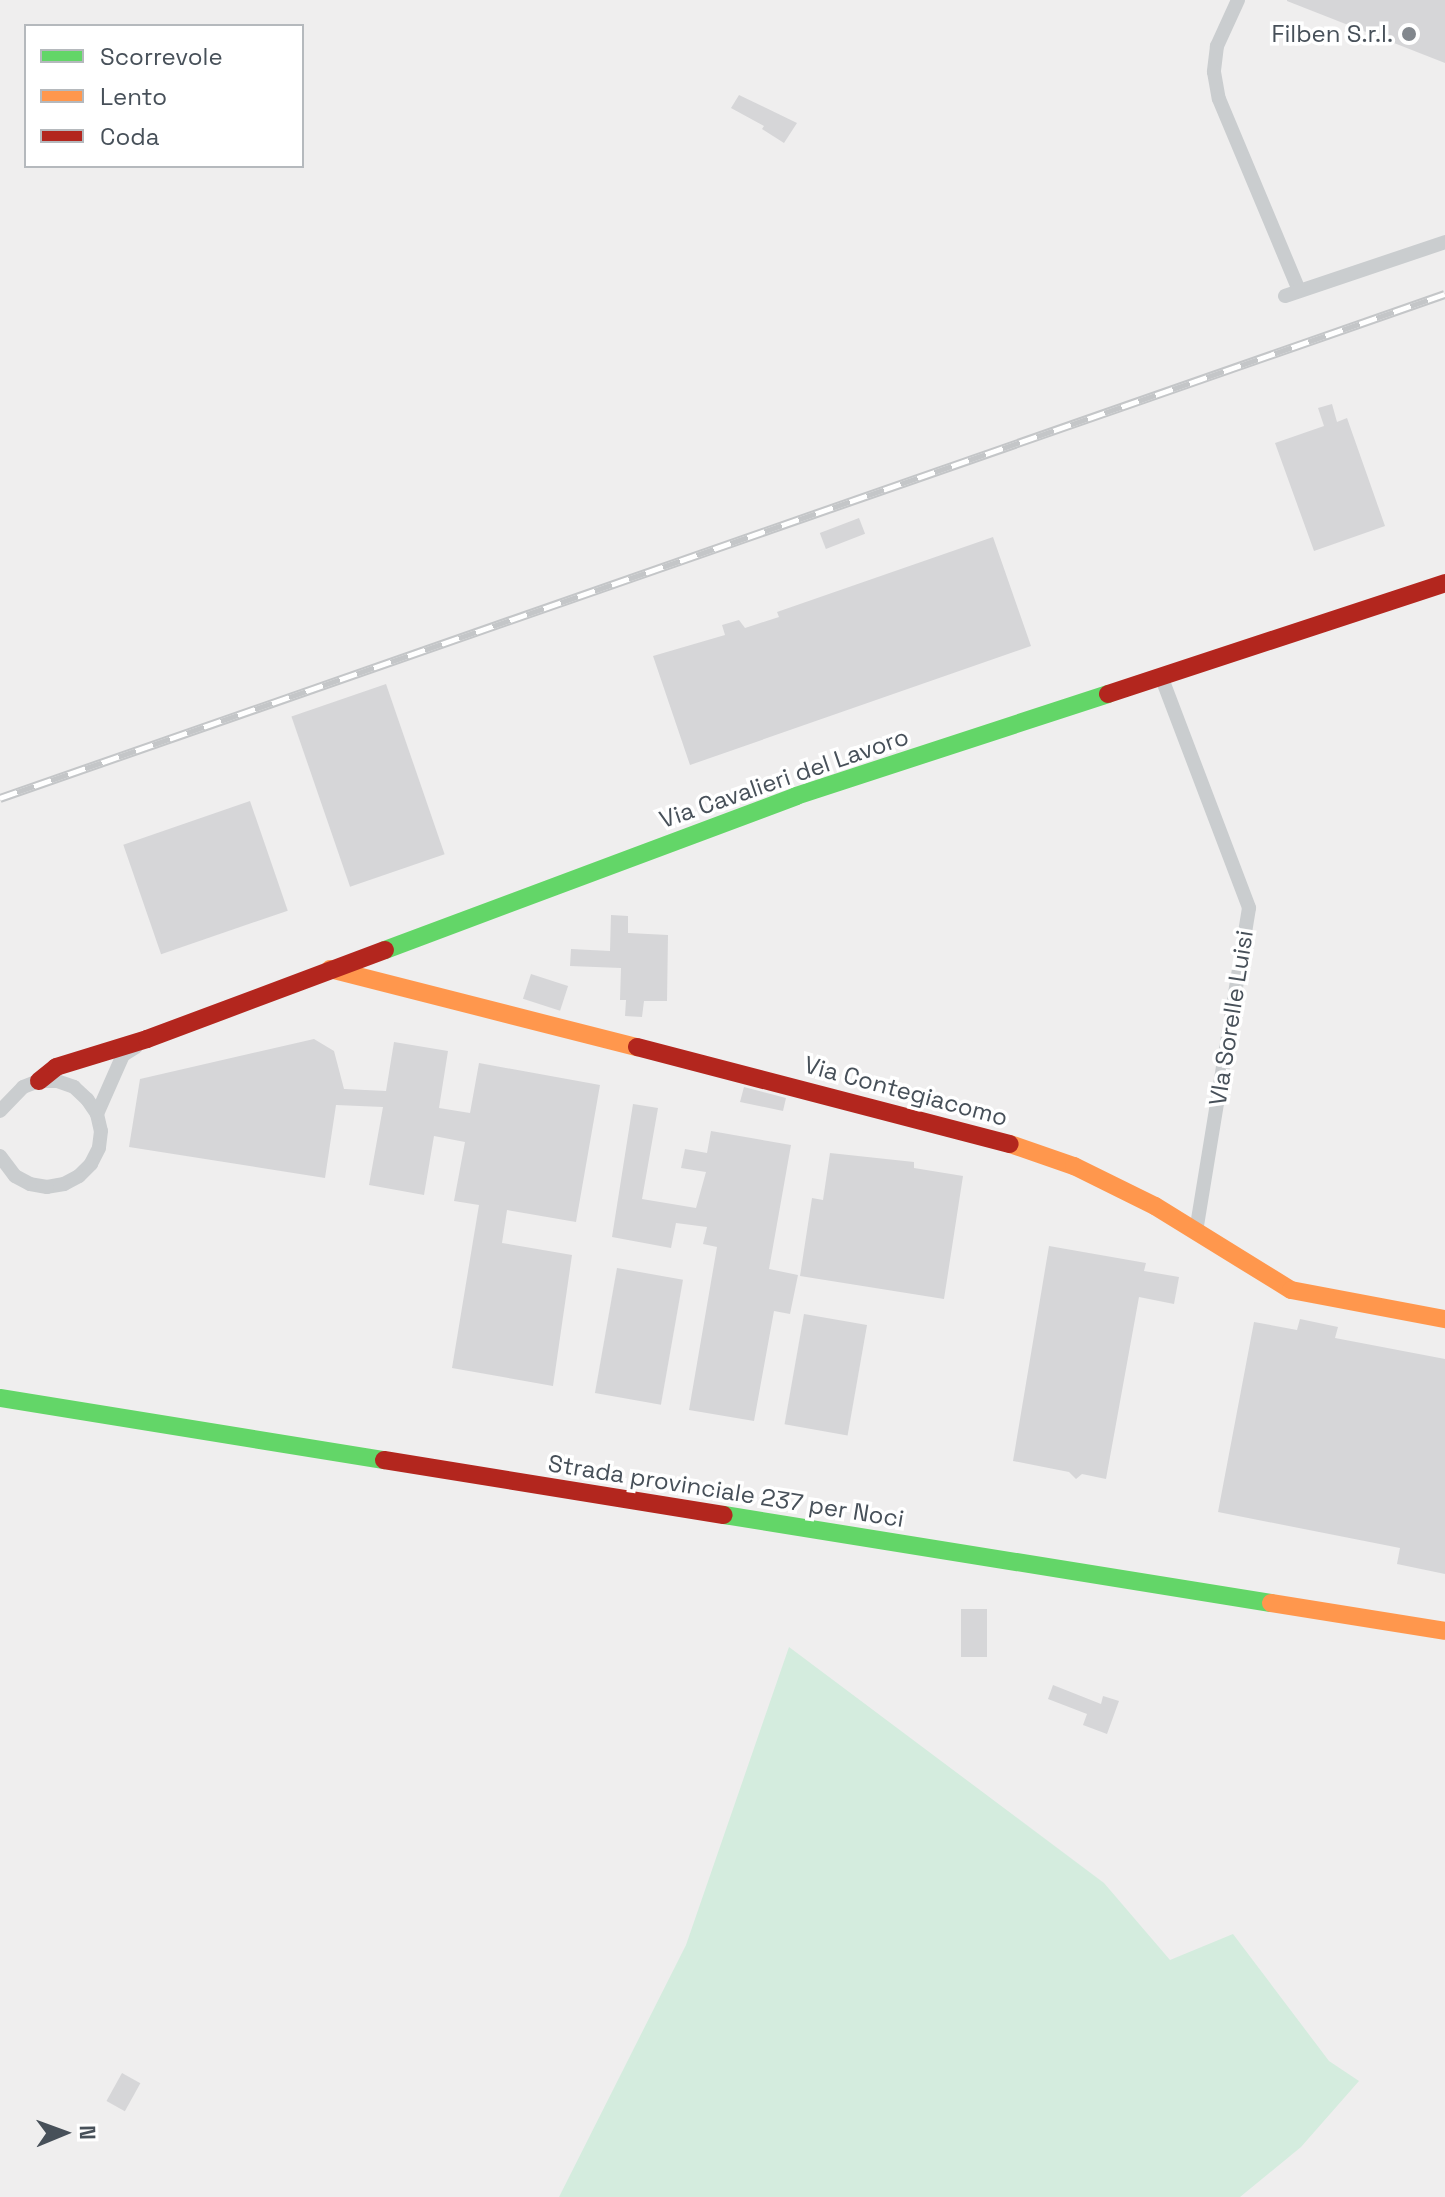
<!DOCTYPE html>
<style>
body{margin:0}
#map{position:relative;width:1445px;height:2197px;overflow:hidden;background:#efeeee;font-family:"Space Grotesk",sans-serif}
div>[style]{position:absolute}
.green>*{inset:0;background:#d4ecde}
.building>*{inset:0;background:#d6d6d8;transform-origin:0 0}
.street>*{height:14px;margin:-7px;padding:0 7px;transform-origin:7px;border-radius:7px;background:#cacdcf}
.fast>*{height:18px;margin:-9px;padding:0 9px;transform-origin:9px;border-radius:9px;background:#63d668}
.slow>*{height:18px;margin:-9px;padding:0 9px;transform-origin:9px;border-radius:9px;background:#ff974d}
.jam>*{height:18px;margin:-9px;padding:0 9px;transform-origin:9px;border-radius:9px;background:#b3261e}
.rail>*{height:9px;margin-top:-4.5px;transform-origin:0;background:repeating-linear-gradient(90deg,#fff 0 18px,#c4c6c8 0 36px);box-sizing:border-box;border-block:2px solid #c4c6c8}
.dots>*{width:22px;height:22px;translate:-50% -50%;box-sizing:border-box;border:4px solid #fff;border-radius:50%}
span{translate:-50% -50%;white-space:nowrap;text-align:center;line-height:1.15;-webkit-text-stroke:7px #fff;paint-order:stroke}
.poi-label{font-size:24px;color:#475059}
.right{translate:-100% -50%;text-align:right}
.street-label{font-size:24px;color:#475059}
.legend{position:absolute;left:24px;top:24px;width:280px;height:144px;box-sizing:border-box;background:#fff;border:2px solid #b5b9bd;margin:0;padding:10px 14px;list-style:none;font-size:24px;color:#475059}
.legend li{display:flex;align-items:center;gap:16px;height:40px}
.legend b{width:40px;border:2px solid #b5b9bd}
.north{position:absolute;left:24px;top:2093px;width:80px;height:80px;-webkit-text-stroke:6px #fff;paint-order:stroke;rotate:89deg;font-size:22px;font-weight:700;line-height:32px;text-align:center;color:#475059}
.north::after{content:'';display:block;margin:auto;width:28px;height:36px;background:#475059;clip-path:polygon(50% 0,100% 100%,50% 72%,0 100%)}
</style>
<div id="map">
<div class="green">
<div style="clip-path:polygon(789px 1647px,1104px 1883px,1170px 1960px,1233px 1934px,1329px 2061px,1359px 2081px,1301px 2147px,1240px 2197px,559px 2197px,686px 1945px)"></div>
</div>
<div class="building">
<div style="clip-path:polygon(1287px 0,1445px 0,1445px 63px,1287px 1px)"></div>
<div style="clip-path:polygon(739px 95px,797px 123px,784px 143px,762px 129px,764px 126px,731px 108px)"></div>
<div style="clip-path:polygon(1332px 404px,1337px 422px,1347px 418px,1385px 526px,1314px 551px,1275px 443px,1324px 426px,1318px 408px)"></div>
<div style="left:859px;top:518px;width:17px;height:42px;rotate:69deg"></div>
<div style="clip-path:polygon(993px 537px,1031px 646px,690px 765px,653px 656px,725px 635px,722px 625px,739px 620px,745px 628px,779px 617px,777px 612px)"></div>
<div style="left:386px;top:684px;width:180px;height:100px;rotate:71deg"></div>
<div style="left:250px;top:801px;width:116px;height:134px;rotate:71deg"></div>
<div style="clip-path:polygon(611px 915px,628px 916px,628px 933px,668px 935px,667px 1001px,644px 1001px,642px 1017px,625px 1016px,626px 1000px,620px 1000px,621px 968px,570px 966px,571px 949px,610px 951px)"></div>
<div style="left:531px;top:974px;width:39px;height:26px;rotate:18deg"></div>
<div style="clip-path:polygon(314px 1039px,334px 1051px,344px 1089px,386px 1091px,394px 1042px,448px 1051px,439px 1108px,470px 1113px,479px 1063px,600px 1085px,576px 1222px,507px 1210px,502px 1243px,572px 1255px,553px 1386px,452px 1368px,479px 1205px,454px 1201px,465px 1142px,434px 1136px,424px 1195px,369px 1185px,383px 1107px,336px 1105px,325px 1178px,129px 1147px,140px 1079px)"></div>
<div style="clip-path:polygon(744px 1087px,786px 1098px,783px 1111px,740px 1102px)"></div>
<div style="clip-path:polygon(633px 1104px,658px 1108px,642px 1199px,696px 1208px,706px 1172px,681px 1168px,685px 1149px,707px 1153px,711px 1131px,791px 1145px,769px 1269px,798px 1275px,790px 1314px,774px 1311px,754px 1421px,689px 1410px,717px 1247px,703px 1244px,707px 1227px,676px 1223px,671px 1248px,612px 1237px)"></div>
<div style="clip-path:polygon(830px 1153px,914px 1162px,914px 1168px,963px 1176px,944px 1299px,800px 1276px,812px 1198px,823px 1200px)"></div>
<div style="clip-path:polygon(1049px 1246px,1146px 1263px,1144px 1271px,1179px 1277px,1174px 1304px,1139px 1297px,1106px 1479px,1082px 1474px,1076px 1479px,1069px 1472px,1013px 1461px)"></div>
<div style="left:617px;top:1268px;width:67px;height:127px;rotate:10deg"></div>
<div style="left:804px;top:1314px;width:64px;height:112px;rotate:10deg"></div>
<div style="clip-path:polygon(1300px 1319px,1338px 1327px,1335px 1338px,1445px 1359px,1445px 1574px,1397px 1564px,1400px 1548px,1218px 1512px,1254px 1322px,1297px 1330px)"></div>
<div style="left:961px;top:1609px;width:26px;height:48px"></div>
<div style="clip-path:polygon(1053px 1685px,1101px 1704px,1103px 1696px,1119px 1701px,1107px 1734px,1083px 1725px,1087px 1714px,1048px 1699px)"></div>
<div style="left:122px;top:2073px;width:21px;height:32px;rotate:29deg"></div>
</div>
<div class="street">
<div style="left:1238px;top:0;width:51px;rotate:114.5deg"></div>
<div style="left:1217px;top:46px;width:26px;rotate:97deg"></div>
<div style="left:1214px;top:72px;width:27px;rotate:80deg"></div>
<div style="left:1219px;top:99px;width:207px;rotate:67.3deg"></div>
<div style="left:1285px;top:296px;width:169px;rotate:-18.6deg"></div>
<div style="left:1161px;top:676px;width:248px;rotate:69.2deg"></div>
<div style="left:1249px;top:908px;width:327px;rotate:99.3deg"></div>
<div style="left:0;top:1111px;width:33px;rotate:-46deg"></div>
<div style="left:23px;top:1087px;width:17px;rotate:-21deg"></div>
<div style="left:39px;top:1081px;width:18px"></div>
<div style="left:57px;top:1081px;width:18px;rotate:19deg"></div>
<div style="left:74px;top:1087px;width:18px;rotate:43deg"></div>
<div style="left:87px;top:1099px;width:18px;rotate:56deg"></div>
<div style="left:97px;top:1114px;width:17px;rotate:77deg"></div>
<div style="left:101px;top:1131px;width:17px;rotate:97deg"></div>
<div style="left:99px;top:1148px;width:18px;rotate:117deg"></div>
<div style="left:91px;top:1164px;width:17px;rotate:135deg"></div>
<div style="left:79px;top:1176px;width:17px;rotate:152deg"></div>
<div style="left:64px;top:1184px;width:17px;rotate:170deg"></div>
<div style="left:47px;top:1187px;width:17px;rotate:-170deg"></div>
<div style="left:30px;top:1184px;width:17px;rotate:-152deg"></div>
<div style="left:15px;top:1176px;width:25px;rotate:-127deg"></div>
<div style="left:97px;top:1114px;width:64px;rotate:-66.2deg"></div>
<div style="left:123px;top:1055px;width:15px;rotate:-32deg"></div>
</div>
<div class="fast">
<div style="left:385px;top:950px;width:439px;rotate:-20.5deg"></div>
<div style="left:796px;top:796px;width:328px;rotate:-18.1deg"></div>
<div style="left:0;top:1398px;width:389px;rotate:9.2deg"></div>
<div style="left:724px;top:1515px;width:554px;rotate:9.14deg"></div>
</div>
<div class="slow">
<div style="left:330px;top:969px;width:317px;rotate:14.3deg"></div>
<div style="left:1010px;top:1144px;width:68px;rotate:19deg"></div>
<div style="left:1074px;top:1166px;width:90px;rotate:26.3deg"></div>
<div style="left:1155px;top:1206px;width:160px;rotate:31.7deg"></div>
<div style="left:1291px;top:1290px;width:157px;rotate:10.7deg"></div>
<div style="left:1271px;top:1603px;width:176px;rotate:9.1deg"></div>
</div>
<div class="jam">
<div style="left:1108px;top:694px;width:355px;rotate:-18.2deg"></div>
<div style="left:637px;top:1047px;width:385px;rotate:14.6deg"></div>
<div style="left:39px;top:1081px;width:22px;rotate:-39deg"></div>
<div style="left:56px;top:1067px;width:95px;rotate:-17.1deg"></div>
<div style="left:147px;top:1039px;width:254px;rotate:-20.5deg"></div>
<div style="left:384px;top:1460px;width:344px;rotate:9.2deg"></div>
</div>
<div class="rail">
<div style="left:0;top:798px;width:1530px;rotate:-19.23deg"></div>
</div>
<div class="dots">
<div style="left:1409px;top:34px;background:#82878d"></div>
</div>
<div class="poi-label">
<span class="right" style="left:1393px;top:34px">Filben S.r.l.</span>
</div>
<div class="street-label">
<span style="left:784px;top:778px;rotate:-19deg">Via Cavalieri del Lavoro</span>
<span style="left:1231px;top:1018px;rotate:-81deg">VIa Sorelle Luisi</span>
<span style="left:906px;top:1091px;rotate:15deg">Via Contegiacomo</span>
<span style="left:726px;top:1491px;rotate:9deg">Strada provinciale 237 per Noci</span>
</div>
<ul class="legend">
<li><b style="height:10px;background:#63d668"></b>Scorrevole</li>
<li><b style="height:10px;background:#ff974d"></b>Lento</li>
<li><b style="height:10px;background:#b3261e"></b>Coda</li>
</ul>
<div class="north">N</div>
</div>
